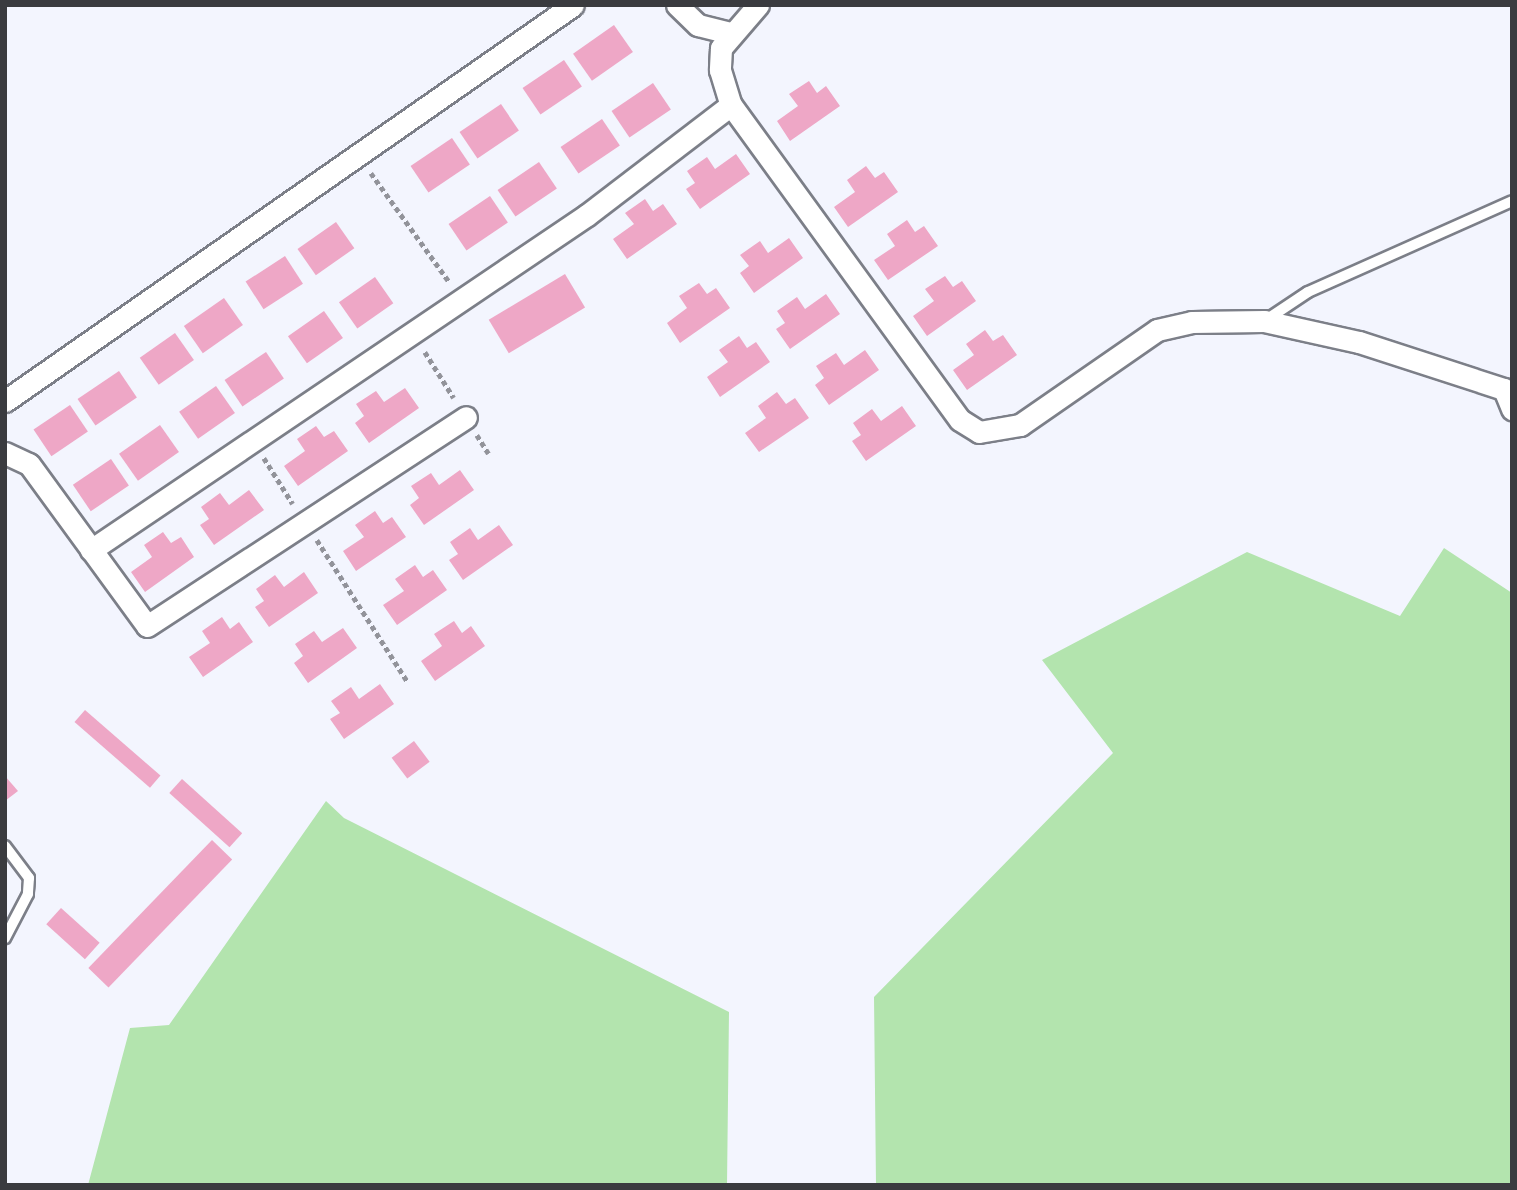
<!DOCTYPE html>
<style>
body{margin:0}
#map{position:relative;width:1517px;height:1190px;overflow:hidden;background:#f3f5fe;font-family:Georgia,serif}
div>[style]{position:absolute}
.green>*{inset:0;background:#b3e4ae}
.building>*{inset:0;background:#eea7c6;transform-origin:0 0}
.path>*{height:4.5px;margin-top:-2.25px;transform-origin:0;background:repeating-linear-gradient(90deg,#92939a 0 5px,transparent 0 8.5px)}
.roads{filter:drop-shadow(2px 0 #7c7f88) drop-shadow(-2px 0 #7c7f88) drop-shadow(0 2px #7c7f88) drop-shadow(0 -2px #7c7f88)}
.lane>*{height:10px;margin:-5px;padding:0 5px;transform-origin:5px;border-radius:5px;background:#fff}
.street>*{height:21px;margin:-10.5px;padding:0 10.5px;transform-origin:10.5px;border-radius:10.5px;background:#fff}
span{translate:-50% -50%;white-space:nowrap;text-align:center;line-height:1.15;-webkit-text-stroke:5px #fff;paint-order:stroke}
.frame{position:absolute;inset:0;border:7px solid #3a3b3f;pointer-events:none}
</style>
<div id="map">
<div class="green">
<div style="clip-path:polygon(1444px 548px,1512px 593px,1512px 1185px,876px 1185px,874px 997px,1113px 753px,1042px 660px,1247px 552px,1400px 616px)"></div>
<div style="clip-path:polygon(326px 801px,344px 818px,729px 1012px,727px 1185px,88px 1185px,130px 1028px,169px 1025px)"></div>
</div>
<div class="building">
<div style="left:614px;top:25px;width:33px;height:50px;rotate:55deg"></div>
<div style="left:564px;top:60px;width:32px;height:50px;rotate:56deg"></div>
<div style="clip-path:polygon(809px 81px,817px 93px,826px 86px,840px 106px,790px 141px,777px 121px,798px 106px,789px 94px)"></div>
<div style="left:653px;top:83px;width:32px;height:50px;rotate:56deg"></div>
<div style="left:501px;top:104px;width:32px;height:50px;rotate:56deg"></div>
<div style="left:602px;top:119px;width:32px;height:50px;rotate:56deg"></div>
<div style="left:452px;top:138px;width:32px;height:50px;rotate:56deg"></div>
<div style="clip-path:polygon(736px 154px,750px 174px,700px 209px,686px 189px,695px 183px,687px 171px,707px 157px,715px 169px)"></div>
<div style="left:539px;top:162px;width:32px;height:50px;rotate:56deg"></div>
<div style="clip-path:polygon(866px 166px,875px 178px,884px 172px,898px 192px,848px 227px,834px 207px,855px 192px,847px 180px)"></div>
<div style="left:490px;top:196px;width:32px;height:50px;rotate:56deg"></div>
<div style="clip-path:polygon(645px 199px,653px 211px,663px 204px,677px 224px,627px 259px,613px 239px,634px 224px,625px 213px)"></div>
<div style="clip-path:polygon(907px 220px,915px 232px,924px 226px,938px 246px,888px 280px,874px 260px,895px 246px,887px 234px)"></div>
<div style="left:336px;top:222px;width:32px;height:47px;rotate:55deg"></div>
<div style="clip-path:polygon(789px 238px,803px 258px,754px 293px,740px 273px,749px 266px,740px 255px,760px 241px,768px 253px)"></div>
<div style="left:285px;top:256px;width:33px;height:47px;rotate:57deg"></div>
<div style="left:565px;top:274px;width:39px;height:89px;rotate:59deg"></div>
<div style="clip-path:polygon(945px 276px,953px 287px,962px 281px,976px 301px,927px 336px,913px 316px,934px 301px,925px 289px)"></div>
<div style="left:375px;top:277px;width:32px;height:44px;rotate:55deg"></div>
<div style="clip-path:polygon(699px 283px,707px 294px,716px 288px,730px 308px,680px 343px,667px 323px,687px 308px,679px 296px)"></div>
<div style="clip-path:polygon(826px 294px,840px 314px,790px 349px,776px 329px,785px 323px,777px 311px,797px 297px,805px 309px)"></div>
<div style="left:224px;top:298px;width:33px;height:49px;rotate:55deg"></div>
<div style="left:324px;top:311px;width:33px;height:44px;rotate:55deg"></div>
<div style="clip-path:polygon(985px 330px,993px 341px,1003px 335px,1017px 355px,967px 390px,953px 370px,974px 355px,966px 344px)"></div>
<div style="left:175px;top:333px;width:33px;height:43px;rotate:55deg"></div>
<div style="clip-path:polygon(739px 336px,747px 348px,756px 342px,770px 362px,720px 397px,707px 377px,728px 362px,719px 350px)"></div>
<div style="clip-path:polygon(865px 350px,879px 370px,829px 405px,815px 385px,824px 378px,816px 366px,836px 353px,844px 365px)"></div>
<div style="left:266px;top:352px;width:32px;height:50px;rotate:56deg"></div>
<div style="left:119px;top:371px;width:32px;height:50px;rotate:56deg"></div>
<div style="left:216px;top:386px;width:33px;height:45px;rotate:55deg"></div>
<div style="clip-path:polygon(405px 388px,419px 408px,369px 443px,355px 423px,364px 416px,356px 404px,376px 391px,384px 402px)"></div>
<div style="clip-path:polygon(777px 392px,786px 404px,795px 398px,809px 418px,759px 452px,745px 433px,766px 418px,758px 406px)"></div>
<div style="left:70px;top:405px;width:32px;height:44px;rotate:56deg"></div>
<div style="clip-path:polygon(902px 406px,916px 426px,866px 461px,852px 441px,861px 435px,853px 423px,872px 409px,881px 421px)"></div>
<div style="left:160px;top:425px;width:33px;height:50px;rotate:55deg"></div>
<div style="clip-path:polygon(316px 426px,324px 437px,334px 431px,348px 451px,298px 486px,284px 466px,305px 451px,297px 439px)"></div>
<div style="left:111px;top:459px;width:32px;height:46px;rotate:56deg"></div>
<div style="clip-path:polygon(460px 470px,474px 490px,424px 525px,410px 505px,419px 498px,411px 486px,431px 473px,439px 485px)"></div>
<div style="clip-path:polygon(249px 490px,264px 510px,214px 545px,200px 525px,209px 519px,201px 507px,220px 493px,229px 505px)"></div>
<div style="clip-path:polygon(375px 511px,383px 523px,392px 517px,406px 537px,356px 571px,343px 551px,364px 537px,355px 525px)"></div>
<div style="clip-path:polygon(499px 525px,513px 545px,463px 580px,449px 560px,458px 554px,450px 542px,470px 528px,478px 540px)"></div>
<div style="clip-path:polygon(163px 532px,171px 543px,181px 537px,194px 557px,145px 592px,131px 572px,152px 557px,144px 545px)"></div>
<div style="clip-path:polygon(415px 565px,423px 577px,433px 570px,447px 590px,397px 625px,383px 605px,404px 591px,395px 579px)"></div>
<div style="clip-path:polygon(304px 572px,318px 593px,269px 627px,255px 607px,264px 601px,256px 589px,275px 575px,284px 587px)"></div>
<div style="clip-path:polygon(222px 617px,230px 629px,239px 622px,253px 642px,203px 677px,189px 657px,210px 643px,202px 631px)"></div>
<div style="clip-path:polygon(454px 621px,462px 633px,471px 626px,485px 646px,435px 681px,421px 661px,442px 646px,434px 634px)"></div>
<div style="clip-path:polygon(343px 628px,357px 648px,308px 683px,294px 663px,303px 656px,295px 644px,314px 631px,322px 642px)"></div>
<div style="clip-path:polygon(380px 684px,394px 704px,344px 739px,330px 719px,340px 713px,331px 701px,351px 687px,359px 699px)"></div>
<div style="left:85px;top:710px;width:100px;height:16px;rotate:41deg"></div>
<div style="left:414px;top:741px;width:26px;height:28px;rotate:53deg"></div>
<div style="clip-path:polygon(5px 776px,18px 791px,5px 801px)"></div>
<div style="left:182px;top:779px;width:81px;height:19px;rotate:42deg"></div>
<div style="left:212px;top:840px;width:28px;height:178px;rotate:44deg"></div>
<div style="left:61px;top:908px;width:52px;height:22px;rotate:42deg"></div>
</div>
<div class="path">
<div style="left:371px;top:173px;width:135px;rotate:54.3deg"></div>
<div style="left:425px;top:352px;width:54px;rotate:57.8deg"></div>
<div style="left:477px;top:435px;width:22px;rotate:58deg"></div>
<div style="left:264px;top:458px;width:54px;rotate:57.8deg"></div>
<div style="left:317px;top:540px;width:167px;rotate:57.4deg"></div>
</div>
<div class="roads">
<div class="lane">
<div style="left:1266px;top:320px;width:50px;rotate:-33.7deg"></div>
<div style="left:1308px;top:292px;width:223px;rotate:-24deg"></div>
<div style="left:5px;top:846px;width:40px;rotate:53deg"></div>
<div style="left:29px;top:878px;width:16px;rotate:94deg"></div>
<div style="left:28px;top:894px;width:50px;rotate:117.6deg"></div>
</div>
<div class="street">
<div style="left:677px;top:5px;width:29px;rotate:44deg"></div>
<div style="left:698px;top:25px;width:34px;rotate:14deg"></div>
<div style="left:758px;top:5px;width:57px;rotate:130.7deg"></div>
<div style="left:721px;top:48px;width:22px;rotate:93deg"></div>
<div style="left:720px;top:70px;width:37px;rotate:73deg"></div>
<div style="left:731px;top:105px;width:389px;rotate:54deg"></div>
<div style="left:960px;top:420px;width:22px;rotate:32deg"></div>
<div style="left:979px;top:432px;width:42px;rotate:-9.7deg"></div>
<div style="left:1020px;top:425px;width:167px;rotate:-34.7deg"></div>
<div style="left:1157px;top:330px;width:36px;rotate:-13deg"></div>
<div style="left:1192px;top:322px;width:72px;rotate:-0.8deg"></div>
<div style="left:1264px;top:321px;width:97px;rotate:12.5deg"></div>
<div style="left:1359px;top:342px;width:152px;rotate:18deg"></div>
<div style="left:1504px;top:389px;width:22px;rotate:68deg"></div>
<div style="left:5px;top:401px;width:692px;rotate:-34.88deg"></div>
<div style="left:5px;top:453px;width:26px;rotate:25deg"></div>
<div style="left:29px;top:464px;width:200px;rotate:53.9deg"></div>
<div style="left:147px;top:626px;width:381px;rotate:-33.2deg"></div>
<div style="left:91px;top:550px;width:599px;rotate:-34.04deg"></div>
<div style="left:587px;top:215px;width:181px;rotate:-37.4deg"></div>
</div>
</div>
<div class="frame"></div>
</div>
